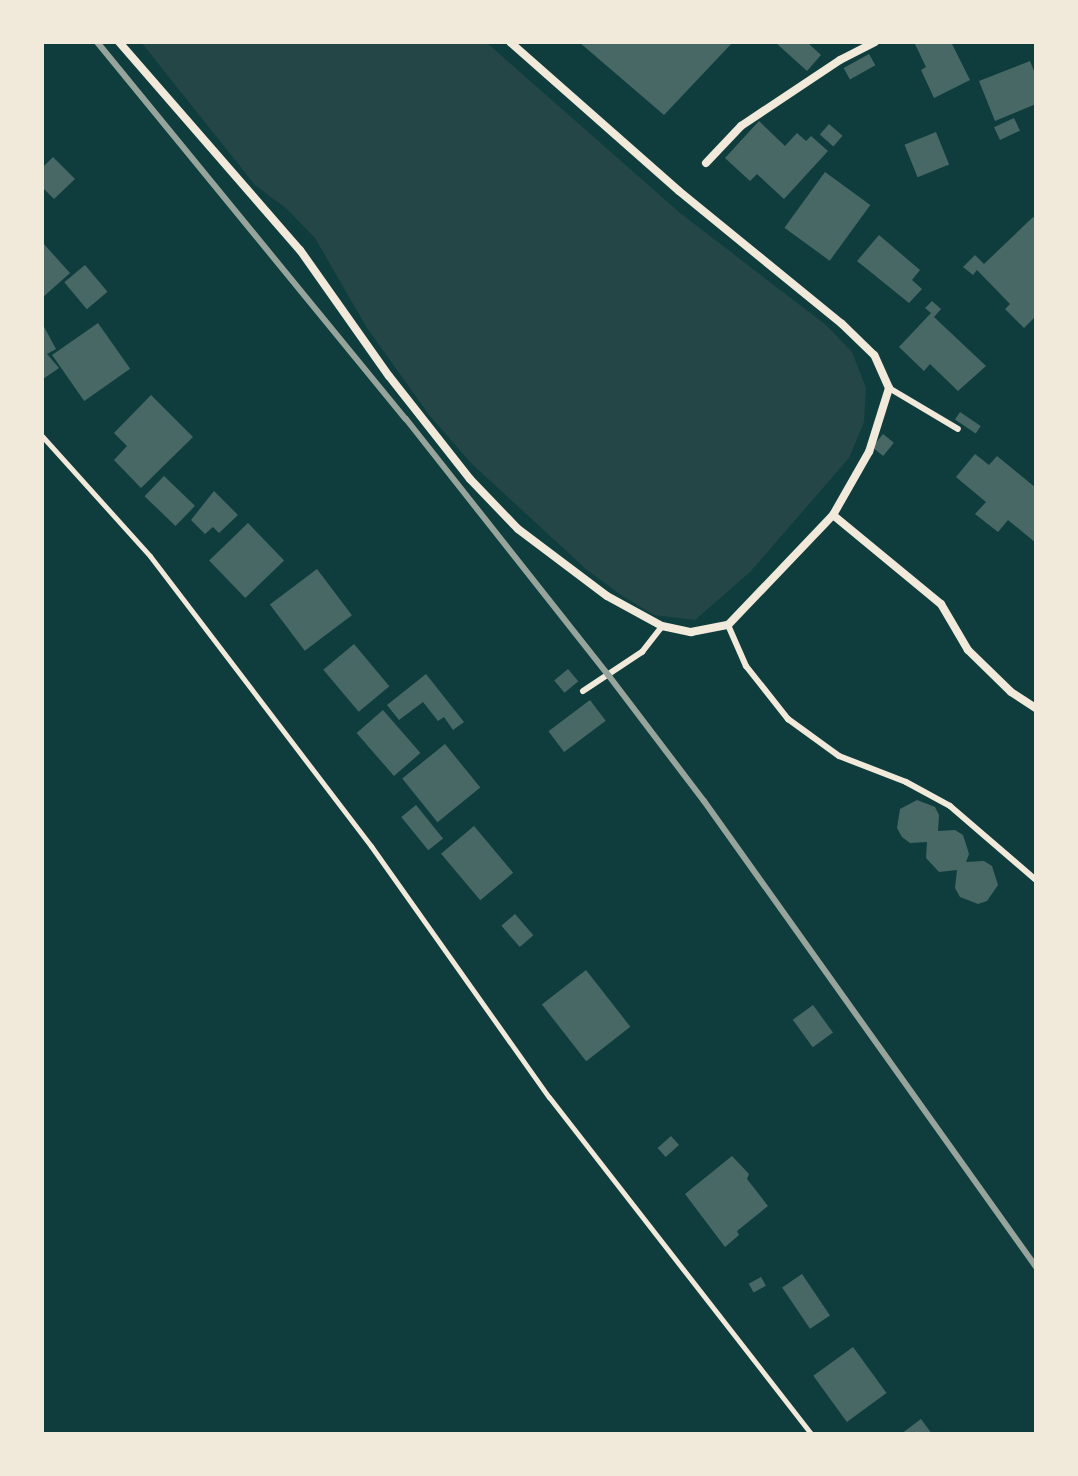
<!DOCTYPE html>
<style>
body{margin:0}
#map{position:relative;width:1078px;height:1476px;overflow:hidden;background:#0f3d3e;font-family:"Space Grotesk",sans-serif}
div>[style]{position:absolute}
.green>*{inset:0;background:#244646}
.building>*{inset:0;background:#486865;transform-origin:0 0}
.path>*{height:5px;margin:-2.5px;padding:0 2.5px;transform-origin:2.5px;border-radius:2.5px;background:#f1e9da}
.service>*{height:6px;margin:-3px;padding:0 3px;transform-origin:3px;border-radius:3px;background:#f1e9da}
.minor>*{height:8px;margin:-4px;padding:0 4px;transform-origin:4px;border-radius:4px;background:#f1e9da}
.rail>*{height:6px;margin:-3px;padding:0 3px;transform-origin:3px;border-radius:3px;background:#97a49c}
span{translate:-50% -50%;white-space:nowrap;text-align:center;line-height:1.15;-webkit-text-stroke:6px #f1e9da;paint-order:stroke}
.frame{position:absolute;inset:0;border:44px solid #f1e9da;pointer-events:none}
</style>
<div id="map">
<div class="green">
<div style="clip-path:polygon(141px 42px,486px 42px,680px 213px,826px 325px,852px 352px,866px 388px,864px 422px,849px 458px,750px 572px,695px 620px,654px 615px,624px 597px,587px 570px,472px 464px,430px 416px,367px 328px,315px 238px,287px 209px,255px 185px)"></div>
</div>
<div class="building">
<div style="clip-path:polygon(579px 42px,733px 42px,664px 115px)"></div>
<div style="clip-path:polygon(775px 42px,811px 42px,809px 44px,821px 55px,807px 71px)"></div>
<div style="clip-path:polygon(914px 42px,951px 42px,970px 80px,934px 98px,921px 70px,926px 67px)"></div>
<div style="left:869px;top:54px;width:13px;height:29px;rotate:61deg"></div>
<div style="clip-path:polygon(1030px 61px,1036px 76px,1036px 104px,995px 121px,979px 81px)"></div>
<div style="left:1014px;top:118px;width:14px;height:22px;rotate:65deg"></div>
<div style="clip-path:polygon(759px 121px,785px 146px,797px 133px,806px 141px,811px 136px,828px 151px,784px 199px,757px 174px,750px 181px,725px 158px)"></div>
<div style="left:829px;top:124px;width:18px;height:14px;rotate:41deg"></div>
<div style="left:936px;top:132px;width:35px;height:34px;rotate:68deg"></div>
<div style="clip-path:polygon(53px 157px,75px 179px,54px 199px,42px 187px,42px 168px)"></div>
<div style="left:825px;top:172px;width:56px;height:69px;rotate:36deg"></div>
<div style="clip-path:polygon(1033px 217px,1036px 220px,1036px 316px,1024px 328px,1005px 309px,1010px 304px,977px 270px,973px 275px,963px 267px,975px 255px,984px 264px)"></div>
<div style="clip-path:polygon(879px 235px,920px 270px,912px 280px,922px 289px,909px 303px,857px 261px)"></div>
<div style="clip-path:polygon(42px 242px,70px 273px,42px 298px)"></div>
<div style="left:85px;top:265px;width:35px;height:27px;rotate:50deg"></div>
<div style="clip-path:polygon(932px 301px,941px 309px,934px 317px,986px 366px,958px 391px,930px 364px,924px 371px,899px 347px,931px 313px,925px 308px)"></div>
<div style="clip-path:polygon(42px 323px,56px 349px,47px 354px,59px 368px,43px 379px)"></div>
<div style="left:98px;top:323px;width:56px;height:56px;rotate:55deg"></div>
<div style="clip-path:polygon(151px 395px,193px 437px,141px 488px,114px 460px,127px 446px,114px 433px)"></div>
<div style="left:960px;top:412px;width:25px;height:9px;rotate:34deg"></div>
<div style="left:883px;top:434px;width:14px;height:17px;rotate:39deg"></div>
<div style="clip-path:polygon(975px 454px,989px 465px,997px 456px,1036px 488px,1036px 543px,1008px 520px,998px 532px,975px 514px,986px 502px,956px 477px)"></div>
<div style="left:164px;top:476px;width:43px;height:28px;rotate:44deg"></div>
<div style="clip-path:polygon(214px 491px,238px 515px,219px 533px,213px 527px,205px 534px,191px 520px)"></div>
<div style="left:248px;top:523px;width:52px;height:54px;rotate:46deg"></div>
<div style="left:317px;top:569px;width:58px;height:59px;rotate:53deg"></div>
<div style="left:354px;top:644px;width:55px;height:40px;rotate:50deg"></div>
<div style="left:568px;top:669px;width:16px;height:18px;rotate:50deg"></div>
<div style="clip-path:polygon(426px 674px,464px 722px,453px 730px,444px 717px,438px 721px,423px 702px,399px 720px,387px 705px)"></div>
<div style="left:590px;top:700px;width:26px;height:52px;rotate:53deg"></div>
<div style="left:383px;top:710px;width:57px;height:35px;rotate:49deg"></div>
<div style="left:445px;top:744px;width:56px;height:55px;rotate:51deg"></div>
<div style="clip-path:polygon(917px 800px,935px 807px,939px 815px,938px 831px,955px 830px,963px 835px,969px 854px,966px 862px,984px 861px,992px 866px,998px 885px,987px 901px,978px 904px,960px 897px,955px 888px,957px 870px,939px 872px,926px 858px,927px 842px,910px 843px,902px 837px,897px 828px,900px 809px)"></div>
<div style="left:416px;top:805px;width:43px;height:19px;rotate:51deg"></div>
<div style="left:474px;top:826px;width:61px;height:43px;rotate:50deg"></div>
<div style="left:515px;top:914px;width:28px;height:18px;rotate:49deg"></div>
<div style="left:586px;top:970px;width:72px;height:56px;rotate:52deg"></div>
<div style="left:813px;top:1005px;width:34px;height:25px;rotate:54deg"></div>
<div style="left:671px;top:1136px;width:12px;height:18px;rotate:48deg"></div>
<div style="clip-path:polygon(732px 1156px,749px 1174px,747px 1179px,768px 1206px,737px 1231px,739px 1235px,725px 1247px,685px 1194px)"></div>
<div style="left:802px;top:1274px;width:50px;height:24px;rotate:56deg"></div>
<div style="left:761px;top:1277px;width:10px;height:14px;rotate:61deg"></div>
<div style="left:853px;top:1347px;width:57px;height:49px;rotate:54deg"></div>
<div style="clip-path:polygon(921px 1419px,932px 1434px,901px 1434px)"></div>
</div>
<div class="path">
<div style="left:42px;top:436px;width:161px;rotate:48deg"></div>
<div style="left:150px;top:556px;width:365px;rotate:52.7deg"></div>
<div style="left:371px;top:846px;width:308px;rotate:54.7deg"></div>
<div style="left:549px;top:1097px;width:427px;rotate:52.1deg"></div>
</div>
<div class="service">
<div style="left:889px;top:388px;width:80px;rotate:30.7deg"></div>
<div style="left:728px;top:625px;width:45px;rotate:66.3deg"></div>
<div style="left:746px;top:666px;width:68px;rotate:51.6deg"></div>
<div style="left:788px;top:719px;width:63px;rotate:36deg"></div>
<div style="left:839px;top:756px;width:72px;rotate:21.2deg"></div>
<div style="left:906px;top:782px;width:50px;rotate:28.6deg"></div>
<div style="left:950px;top:806px;width:113px;rotate:40.7deg"></div>
<div style="left:583px;top:691px;width:71px;rotate:-33.5deg"></div>
<div style="left:642px;top:652px;width:33px;rotate:-52deg"></div>
</div>
<div class="minor">
<div style="left:119px;top:42px;width:276px;rotate:49deg"></div>
<div style="left:300px;top:250px;width:154px;rotate:54.8deg"></div>
<div style="left:389px;top:376px;width:131px;rotate:51.8deg"></div>
<div style="left:470px;top:479px;width:69px;rotate:46.2deg"></div>
<div style="left:518px;top:529px;width:111px;rotate:37deg"></div>
<div style="left:607px;top:596px;width:63px;rotate:28.6deg"></div>
<div style="left:662px;top:626px;width:30px;rotate:12deg"></div>
<div style="left:691px;top:632px;width:38px;rotate:-11deg"></div>
<div style="left:728px;top:625px;width:152px;rotate:-46.3deg"></div>
<div style="left:833px;top:515px;width:73px;rotate:-60.3deg"></div>
<div style="left:869px;top:452px;width:67px;rotate:-72.6deg"></div>
<div style="left:889px;top:388px;width:36px;rotate:-114deg"></div>
<div style="left:874px;top:355px;width:45px;rotate:-135.9deg"></div>
<div style="left:842px;top:324px;width:210px;rotate:-140.8deg"></div>
<div style="left:679px;top:191px;width:225px;rotate:-138.6deg"></div>
<div style="left:706px;top:163px;width:51px;rotate:-46.6deg"></div>
<div style="left:741px;top:126px;width:119px;rotate:-33.7deg"></div>
<div style="left:840px;top:60px;width:39px;rotate:-27deg"></div>
<div style="left:833px;top:515px;width:140px;rotate:39.5deg"></div>
<div style="left:941px;top:604px;width:53px;rotate:59.6deg"></div>
<div style="left:968px;top:650px;width:60px;rotate:44.3deg"></div>
<div style="left:1011px;top:692px;width:30px;rotate:33deg"></div>
</div>
<div class="rail">
<div style="left:97px;top:42px;width:487px;rotate:50.7deg"></div>
<div style="left:406px;top:419px;width:328px;rotate:51.7deg"></div>
<div style="left:609px;top:676px;width:157px;rotate:52.8deg"></div>
<div style="left:704px;top:801px;width:572px;rotate:54.53deg"></div>
</div>
<div class="frame"></div>
</div>
